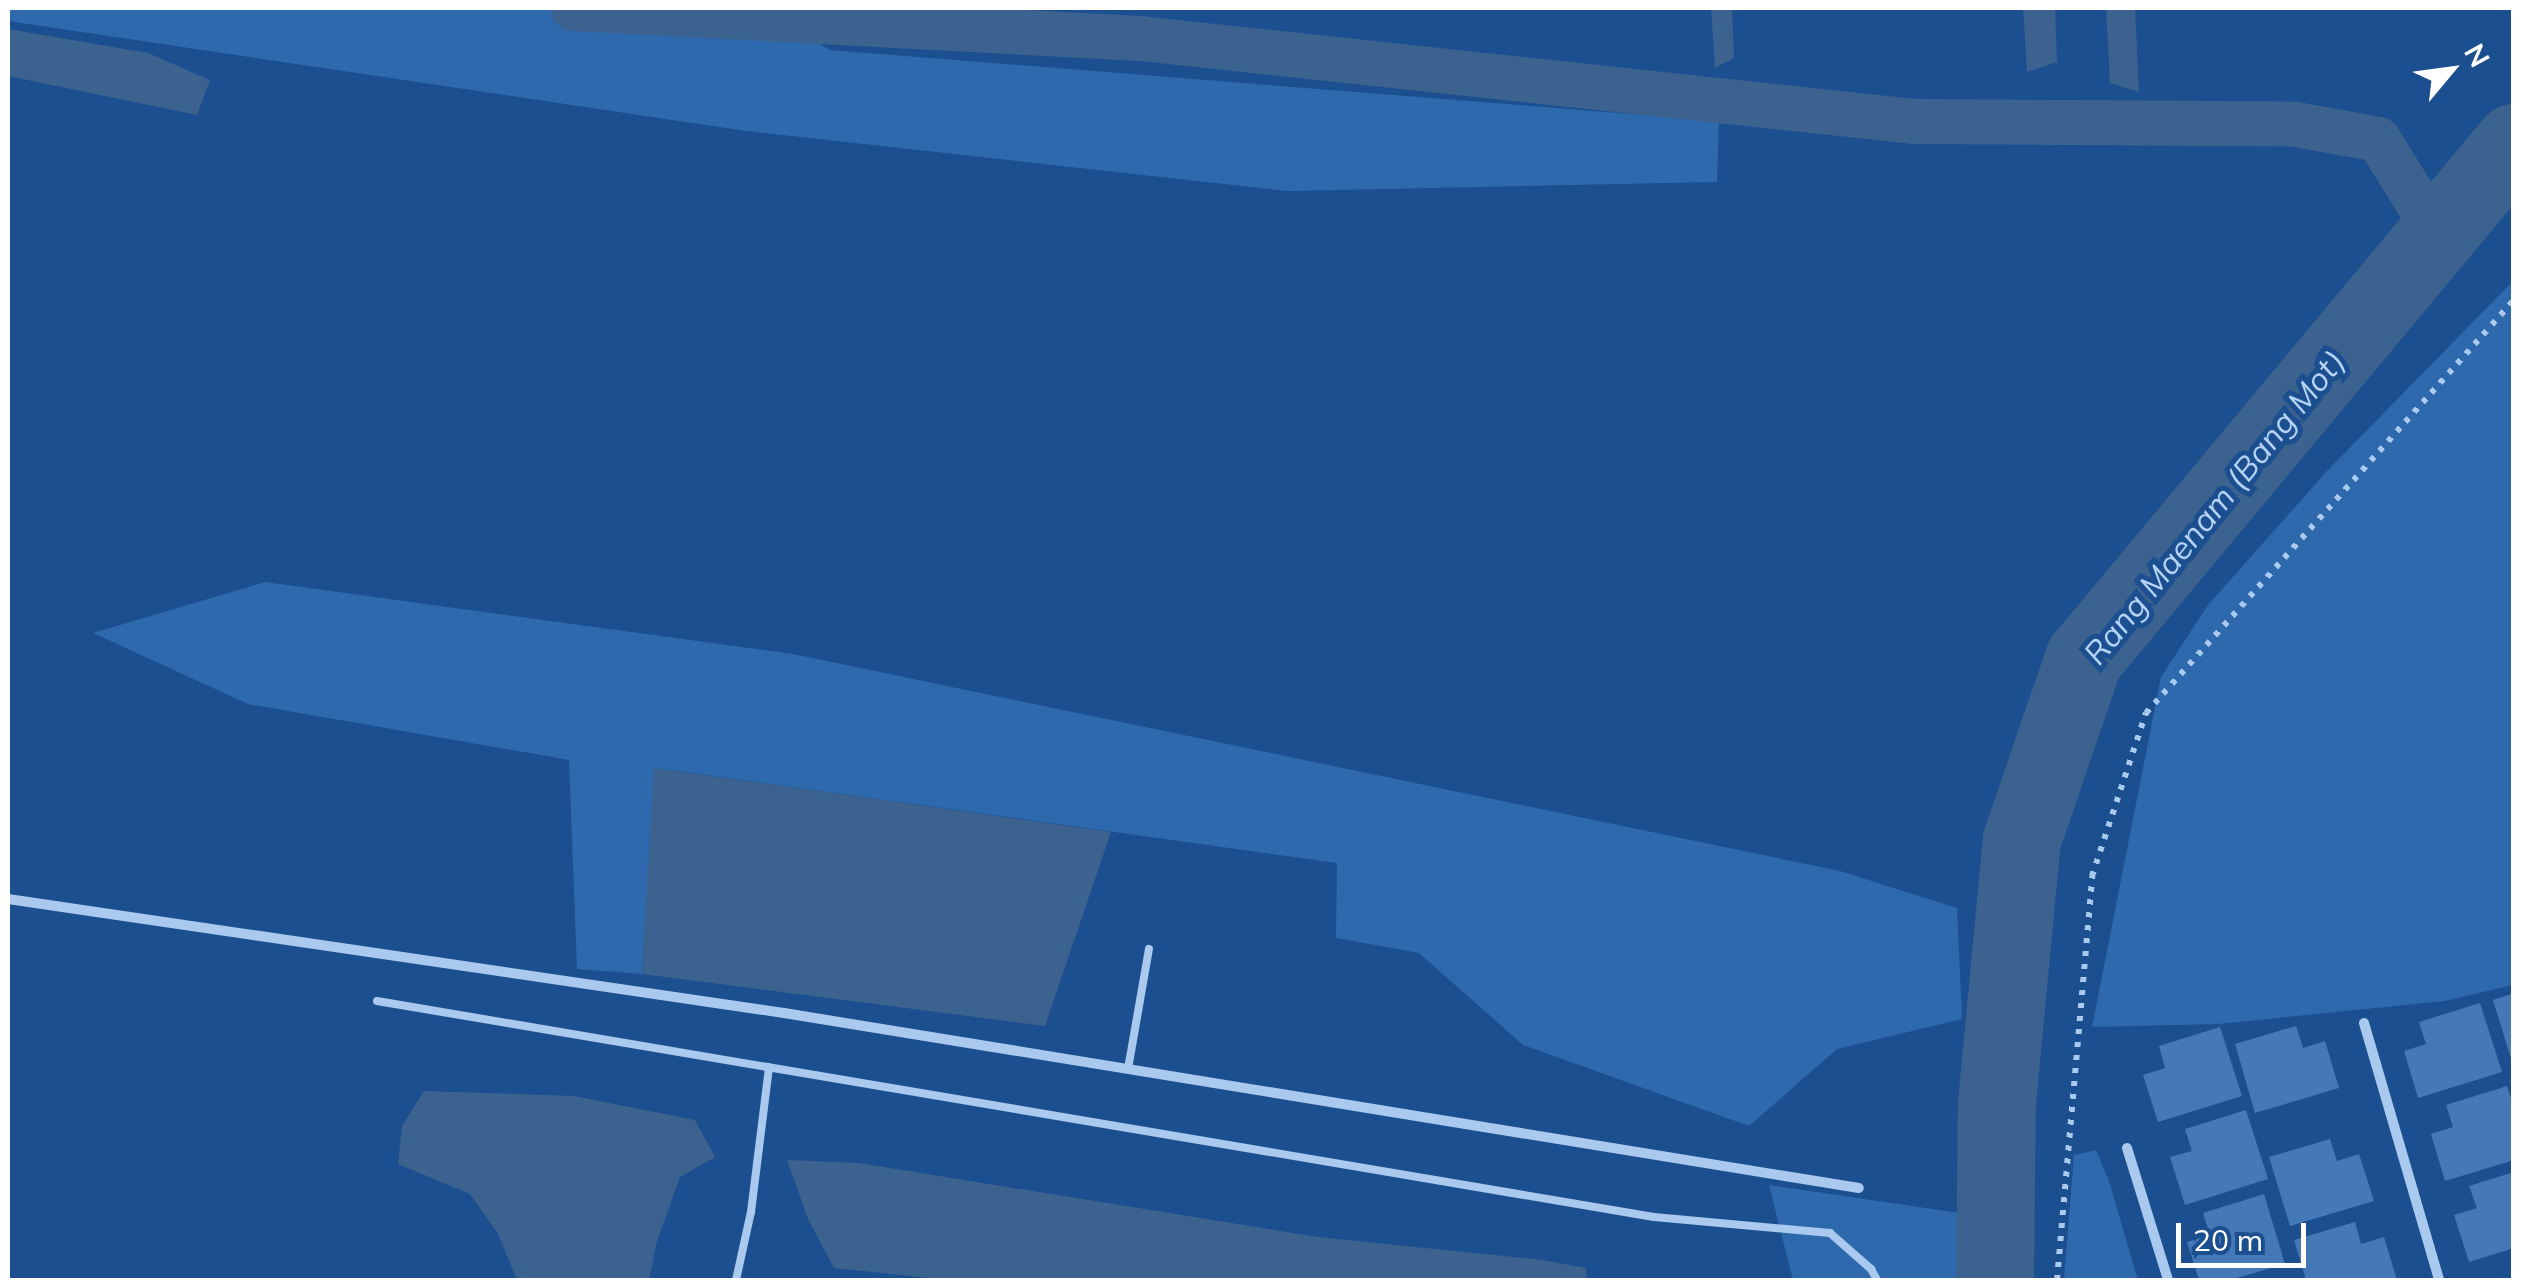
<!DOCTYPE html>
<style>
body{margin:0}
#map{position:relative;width:2521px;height:1288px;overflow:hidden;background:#1b4f8f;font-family:Mulish,sans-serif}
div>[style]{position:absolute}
.green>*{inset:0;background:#2e69ad}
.water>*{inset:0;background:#3c6290}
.canal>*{height:45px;margin:-22.5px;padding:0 22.5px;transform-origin:22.5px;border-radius:22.5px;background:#3c6290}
.river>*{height:78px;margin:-39px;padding:0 39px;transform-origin:39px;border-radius:39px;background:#3c6290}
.building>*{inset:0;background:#4478b7}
.path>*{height:6px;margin-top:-3px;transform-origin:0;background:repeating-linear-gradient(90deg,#a9c9ee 0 5px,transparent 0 13px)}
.lane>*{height:8px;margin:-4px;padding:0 4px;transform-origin:4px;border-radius:4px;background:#a9c9ee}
.street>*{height:10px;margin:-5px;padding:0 5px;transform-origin:5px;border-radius:5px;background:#a9c9ee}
span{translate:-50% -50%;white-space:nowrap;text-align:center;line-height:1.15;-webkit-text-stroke:10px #1b4f8f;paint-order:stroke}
.water-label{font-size:32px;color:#b5d3f5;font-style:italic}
.frame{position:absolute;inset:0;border:10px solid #fff;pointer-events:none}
.north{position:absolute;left:2401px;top:20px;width:100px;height:100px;-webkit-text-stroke:8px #1b4f8f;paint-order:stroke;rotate:61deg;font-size:28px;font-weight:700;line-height:40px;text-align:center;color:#fff}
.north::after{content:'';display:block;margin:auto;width:35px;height:45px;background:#fff;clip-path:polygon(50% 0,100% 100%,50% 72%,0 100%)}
.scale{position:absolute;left:2176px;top:1223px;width:130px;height:45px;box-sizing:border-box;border:5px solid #fff;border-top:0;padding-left:12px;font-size:30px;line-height:35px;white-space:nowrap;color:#fff;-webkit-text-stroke:8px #1b4f8f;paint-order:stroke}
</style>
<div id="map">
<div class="green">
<div style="clip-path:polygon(8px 8px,757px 8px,830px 50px,1719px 121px,1717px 182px,1288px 191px,746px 131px,8px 21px)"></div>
<div style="clip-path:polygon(2513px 281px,2513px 985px,2445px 1001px,2218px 1024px,2092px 1027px,2161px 677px,2208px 605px,2327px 471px)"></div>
<div style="clip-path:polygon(265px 582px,793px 654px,1840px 871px,1957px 908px,1962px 1019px,1837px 1049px,1749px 1126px,1523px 1045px,1419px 953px,1336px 938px,1337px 863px,655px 768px,642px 974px,577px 969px,569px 760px,248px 704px,93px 633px)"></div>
<div style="clip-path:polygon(2096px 1150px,2109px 1181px,2138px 1280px,2064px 1280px,2074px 1155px)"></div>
<div style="clip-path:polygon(1769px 1185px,1973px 1215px,1960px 1280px,1793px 1280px)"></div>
</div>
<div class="water">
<div style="clip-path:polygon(1711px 8px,1732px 8px,1734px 58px,1715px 68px)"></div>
<div style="clip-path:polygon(2023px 8px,2055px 8px,2057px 62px,2027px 72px)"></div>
<div style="clip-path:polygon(2106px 8px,2135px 8px,2139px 92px,2110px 83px)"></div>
<div style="clip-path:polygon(8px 29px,148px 53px,210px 80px,197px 115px,8px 76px)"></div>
<div style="clip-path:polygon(654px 768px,1111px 832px,1045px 1026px,642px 974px)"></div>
<div style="clip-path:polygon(424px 1091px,574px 1096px,695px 1120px,715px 1157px,680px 1177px,657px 1241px,649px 1280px,517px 1280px,498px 1234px,470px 1194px,398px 1164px,402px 1126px)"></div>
<div style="clip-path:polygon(787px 1160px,859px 1163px,1318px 1237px,1543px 1260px,1586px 1268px,1587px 1280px,947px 1280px,834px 1268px,808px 1219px)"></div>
</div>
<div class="canal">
<div style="left:573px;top:8px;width:568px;rotate:3.03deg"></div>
<div style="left:1140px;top:38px;width:777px;rotate:6.13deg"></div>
<div style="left:1913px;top:121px;width:382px;rotate:0.4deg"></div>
<div style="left:2295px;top:124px;width:84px;rotate:10.2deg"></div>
<div style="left:2378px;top:139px;width:112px;rotate:58.2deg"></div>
</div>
<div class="river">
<div style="left:1995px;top:1280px;width:177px;rotate:-89.4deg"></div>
<div style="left:1997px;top:1103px;width:264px;rotate:-84.6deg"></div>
<div style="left:2022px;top:840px;width:191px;rotate:-71.1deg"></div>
<div style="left:2084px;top:659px;width:672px;rotate:-50.19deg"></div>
</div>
<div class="building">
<div style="clip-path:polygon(2514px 993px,2514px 1065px,2513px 1065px,2493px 1000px)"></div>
<div style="clip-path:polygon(2480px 1003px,2502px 1072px,2418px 1098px,2404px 1051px,2426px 1044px,2419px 1022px)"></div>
<div style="clip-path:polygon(2296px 1026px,2303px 1048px,2325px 1041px,2339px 1088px,2255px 1113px,2235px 1044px)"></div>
<div style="clip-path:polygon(2220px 1027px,2242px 1096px,2158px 1122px,2143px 1075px,2165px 1068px,2159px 1046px)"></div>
<div style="clip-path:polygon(2507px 1086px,2514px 1107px,2514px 1160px,2445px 1181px,2431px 1134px,2453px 1127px,2446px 1105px)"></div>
<div style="clip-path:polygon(2246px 1110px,2268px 1179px,2185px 1205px,2170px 1157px,2192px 1151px,2185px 1129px)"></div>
<div style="clip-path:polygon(2330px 1139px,2337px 1161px,2359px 1154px,2374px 1201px,2290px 1226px,2269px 1157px)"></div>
<div style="clip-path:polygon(2514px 1172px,2514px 1248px,2469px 1262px,2454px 1215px,2477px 1208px,2469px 1186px)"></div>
<div style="clip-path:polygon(2264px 1194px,2285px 1264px,2230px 1280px,2199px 1280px,2187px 1242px,2210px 1235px,2203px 1213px)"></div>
<div style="clip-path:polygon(2355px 1222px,2361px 1244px,2384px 1237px,2397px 1280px,2306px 1280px,2294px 1240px)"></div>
</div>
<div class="path">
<div style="left:2057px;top:1280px;width:406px;rotate:-85deg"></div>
<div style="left:2092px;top:876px;width:172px;rotate:-71.7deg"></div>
<div style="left:2146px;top:713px;width:553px;rotate:-48.3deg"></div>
</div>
<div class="lane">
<div style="left:377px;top:1001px;width:1295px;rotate:9.6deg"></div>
<div style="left:1654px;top:1217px;width:177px;rotate:5.2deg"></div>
<div style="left:1830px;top:1233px;width:55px;rotate:41.3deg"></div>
<div style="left:1871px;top:1269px;width:13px;rotate:61deg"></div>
<div style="left:1128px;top:1069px;width:122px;rotate:-80.1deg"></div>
<div style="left:736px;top:1280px;width:70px;rotate:-77.6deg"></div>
<div style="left:751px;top:1212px;width:146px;rotate:-82.9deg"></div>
</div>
<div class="street">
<div style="left:8px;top:899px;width:784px;rotate:8.36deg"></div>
<div style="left:784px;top:1013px;width:1089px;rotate:9.25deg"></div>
<div style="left:2364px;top:1023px;width:268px;rotate:73.7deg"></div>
<div style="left:2127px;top:1148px;width:138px;rotate:72.7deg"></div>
</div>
<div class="water-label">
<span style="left:2214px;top:507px;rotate:-51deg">Rang Maenam (Bang Mot)</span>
</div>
<div class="frame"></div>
<div class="north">N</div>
<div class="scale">20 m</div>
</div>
